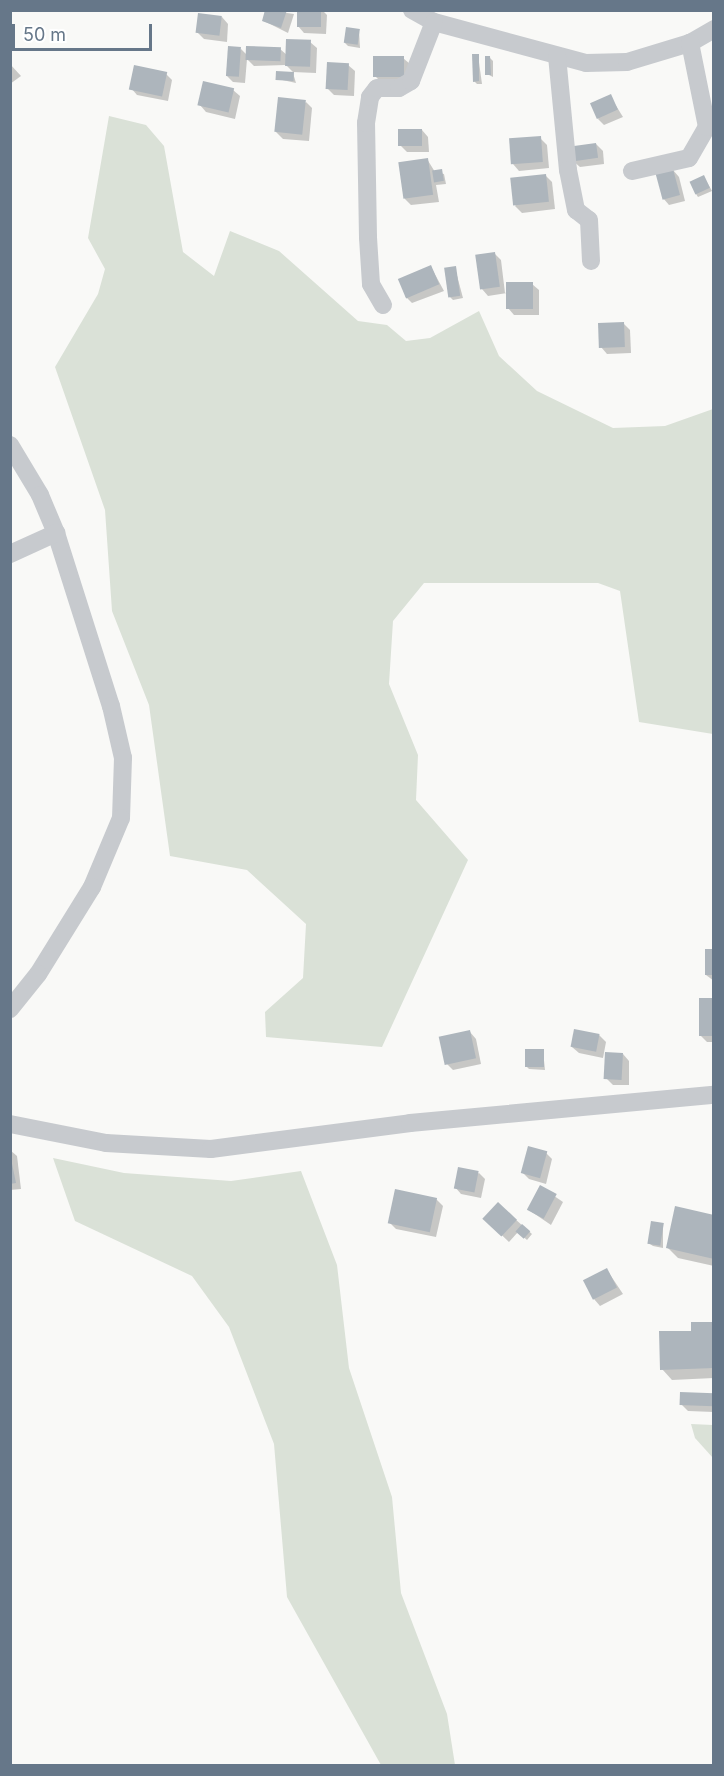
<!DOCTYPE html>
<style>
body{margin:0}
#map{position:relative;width:724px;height:1776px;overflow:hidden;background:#f9f9f7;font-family:Inter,sans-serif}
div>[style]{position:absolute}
.green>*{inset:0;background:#dae1d7}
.shadow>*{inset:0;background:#0003}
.building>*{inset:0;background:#adb5bc;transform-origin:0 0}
.minor>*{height:18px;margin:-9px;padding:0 9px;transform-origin:9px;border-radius:9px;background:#c7cace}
span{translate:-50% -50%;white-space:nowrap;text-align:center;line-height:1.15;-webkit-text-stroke:6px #fff;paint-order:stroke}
.frame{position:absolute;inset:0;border:12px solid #667789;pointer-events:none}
.scale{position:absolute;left:12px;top:24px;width:140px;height:27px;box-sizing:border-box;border:3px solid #667789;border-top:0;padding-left:8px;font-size:18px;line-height:21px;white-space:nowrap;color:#667789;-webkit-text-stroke:4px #fff;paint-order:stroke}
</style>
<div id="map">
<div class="green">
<div style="clip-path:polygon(109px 116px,146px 125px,164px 146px,183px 252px,214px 276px,230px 231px,279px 251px,358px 321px,387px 325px,406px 341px,430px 338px,479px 311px,499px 356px,537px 391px,613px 428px,665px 426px,713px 409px,713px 734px,639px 722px,620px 591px,598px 583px,424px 583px,393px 621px,389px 684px,418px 755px,416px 800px,468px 860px,382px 1047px,266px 1037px,265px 1012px,303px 978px,306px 924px,247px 870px,170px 856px,149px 705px,112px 611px,105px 510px,55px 367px,98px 294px,105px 269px,88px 238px)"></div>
<div style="clip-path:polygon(53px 1158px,124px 1173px,231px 1181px,301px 1171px,337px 1265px,349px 1368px,392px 1497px,401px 1593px,447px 1714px,455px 1765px,381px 1765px,287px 1597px,274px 1444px,229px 1327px,192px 1276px,75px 1221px)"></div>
<div style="clip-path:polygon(691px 1424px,713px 1425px,713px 1458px,695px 1438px)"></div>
</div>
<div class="shadow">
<div style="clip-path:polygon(267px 10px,294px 14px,288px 33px,264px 21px)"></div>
<div style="clip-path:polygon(299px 10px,322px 10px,327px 15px,326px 34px,304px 33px,298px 26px)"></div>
<div style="clip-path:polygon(222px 17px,228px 24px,227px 42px,204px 39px,197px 32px)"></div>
<div style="clip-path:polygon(359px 31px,360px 48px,348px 46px,345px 43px)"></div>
<div style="clip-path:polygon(310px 42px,317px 48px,316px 73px,293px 72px,286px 65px,254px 66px,247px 59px,245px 83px,233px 82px,227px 76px,241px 49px,247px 55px,280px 49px,287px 55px)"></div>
<div style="clip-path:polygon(478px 55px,482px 84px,477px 84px,474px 81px)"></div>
<div style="clip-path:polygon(403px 58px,410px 64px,410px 82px,382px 83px,375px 76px)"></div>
<div style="clip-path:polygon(490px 58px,493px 61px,493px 77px,487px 74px)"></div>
<div style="clip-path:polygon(10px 64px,21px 76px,10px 84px)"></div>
<div style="clip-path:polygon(348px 65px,355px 71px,354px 96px,334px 95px,327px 88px)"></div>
<div style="clip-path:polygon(293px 73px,296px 83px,278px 79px)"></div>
<div style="clip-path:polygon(166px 74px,172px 80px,168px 101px,137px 95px,131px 88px)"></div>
<div style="clip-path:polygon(233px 90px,240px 96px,235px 119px,206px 112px,200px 105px)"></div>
<div style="clip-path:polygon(610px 96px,623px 117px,604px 125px,598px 119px)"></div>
<div style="clip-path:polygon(306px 102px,312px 108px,309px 141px,283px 139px,276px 132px)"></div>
<div style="clip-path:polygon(422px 130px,428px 137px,429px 152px,407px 152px,400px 145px)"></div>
<div style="clip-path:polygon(540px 138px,547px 145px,549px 168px,519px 171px,513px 164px)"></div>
<div style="clip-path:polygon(596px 144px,603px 151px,604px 164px,580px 167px,573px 161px)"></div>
<div style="clip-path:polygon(427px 159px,435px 172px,444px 174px,446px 184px,436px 185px,439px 202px,411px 205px,405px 199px,400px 163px)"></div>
<div style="clip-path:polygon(673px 170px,679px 177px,685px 201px,669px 205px,663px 198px)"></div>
<div style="clip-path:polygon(545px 175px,552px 182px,555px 209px,522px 213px,515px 206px)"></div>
<div style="clip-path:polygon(704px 177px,712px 191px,698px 197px,696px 194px)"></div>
<div style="clip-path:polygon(494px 253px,501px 260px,505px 293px,532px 284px,539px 290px,539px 315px,514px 315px,508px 308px,507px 293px,488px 296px,482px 289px)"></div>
<div style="clip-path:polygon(431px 267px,444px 291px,412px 303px,405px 296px)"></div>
<div style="clip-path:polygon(455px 268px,463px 298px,453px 300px,450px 297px)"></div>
<div style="clip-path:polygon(623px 323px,630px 330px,631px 353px,607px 354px,601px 347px)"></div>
<div style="clip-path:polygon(714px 950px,714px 981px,706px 975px)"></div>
<div style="clip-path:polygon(714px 999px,714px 1042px,707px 1042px,701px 1036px)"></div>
<div style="clip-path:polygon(470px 1032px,476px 1039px,481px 1064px,453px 1070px,446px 1063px)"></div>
<div style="clip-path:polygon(599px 1035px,606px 1042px,603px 1058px,579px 1053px,572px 1047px)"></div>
<div style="clip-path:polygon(543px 1051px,545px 1070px,529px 1069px,526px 1066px)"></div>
<div style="clip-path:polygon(623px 1054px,629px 1061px,629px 1085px,613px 1085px,606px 1078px)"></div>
<div style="clip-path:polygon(10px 1150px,17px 1156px,21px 1189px,10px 1190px)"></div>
<div style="clip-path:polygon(546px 1153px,552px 1159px,546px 1184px,529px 1179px,522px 1172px)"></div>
<div style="clip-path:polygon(479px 1173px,485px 1179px,481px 1198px,461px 1194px,455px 1187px)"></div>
<div style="clip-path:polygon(541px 1187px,563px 1202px,551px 1225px,529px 1210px)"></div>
<div style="clip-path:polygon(436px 1199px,443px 1206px,436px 1237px,396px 1229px,389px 1222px)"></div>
<div style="clip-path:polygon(498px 1204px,532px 1234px,527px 1240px,518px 1232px,509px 1242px,485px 1219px)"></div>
<div style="clip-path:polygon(714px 1216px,714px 1266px,678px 1258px,668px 1248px)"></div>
<div style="clip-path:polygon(663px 1224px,663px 1248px,653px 1246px,650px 1244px)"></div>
<div style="clip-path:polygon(607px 1270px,623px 1294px,600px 1306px,594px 1299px)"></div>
<div style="clip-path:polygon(714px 1323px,714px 1378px,672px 1380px,662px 1369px)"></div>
<div style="clip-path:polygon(714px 1395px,714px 1412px,688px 1411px,681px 1404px)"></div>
</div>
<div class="building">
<div style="clip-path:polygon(265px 10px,287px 10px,281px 28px,262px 21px)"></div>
<div style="left:297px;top:10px;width:24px;height:17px"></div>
<div style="left:198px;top:13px;width:24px;height:20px;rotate:7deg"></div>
<div style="left:346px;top:27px;width:14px;height:16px;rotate:8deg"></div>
<div style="left:286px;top:39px;width:25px;height:27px;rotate:2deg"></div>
<div style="left:228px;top:46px;width:13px;height:30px;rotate:4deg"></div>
<div style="left:246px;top:46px;width:35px;height:14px;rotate:2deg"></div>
<div style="clip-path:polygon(472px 54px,479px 54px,479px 81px,473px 82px)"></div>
<div style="left:373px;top:56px;width:31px;height:21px"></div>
<div style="clip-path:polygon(485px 56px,490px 56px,491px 75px,485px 75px)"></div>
<div style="left:327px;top:62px;width:22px;height:27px;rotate:3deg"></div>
<div style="left:134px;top:65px;width:34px;height:25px;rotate:12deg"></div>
<div style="left:276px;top:71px;width:18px;height:9px;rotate:3deg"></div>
<div style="left:203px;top:81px;width:32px;height:25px;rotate:13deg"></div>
<div style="left:611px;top:94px;width:17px;height:23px;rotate:66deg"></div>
<div style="left:278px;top:97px;width:28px;height:35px;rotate:6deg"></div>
<div style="left:398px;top:129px;width:24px;height:17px"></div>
<div style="left:541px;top:136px;width:26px;height:32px;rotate:86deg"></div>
<div style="left:596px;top:143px;width:15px;height:26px;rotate:82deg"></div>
<div style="left:428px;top:158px;width:37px;height:30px;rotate:82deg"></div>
<div style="left:442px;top:169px;width:12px;height:10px;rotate:81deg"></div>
<div style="left:673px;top:169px;width:27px;height:18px;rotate:75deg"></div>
<div style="left:546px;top:174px;width:28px;height:36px;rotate:84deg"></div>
<div style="left:704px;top:175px;width:14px;height:16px;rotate:65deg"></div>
<div style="left:495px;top:252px;width:35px;height:20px;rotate:82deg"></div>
<div style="left:431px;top:265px;width:21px;height:36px;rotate:67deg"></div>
<div style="left:456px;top:266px;width:30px;height:12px;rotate:82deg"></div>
<div style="left:506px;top:282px;width:27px;height:27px"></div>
<div style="left:624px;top:322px;width:25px;height:26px;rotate:88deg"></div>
<div style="left:705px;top:949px;width:9px;height:26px"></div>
<div style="left:699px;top:998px;width:15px;height:38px"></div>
<div style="left:574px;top:1029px;width:26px;height:18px;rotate:11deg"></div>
<div style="left:470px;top:1030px;width:29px;height:32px;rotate:78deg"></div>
<div style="left:525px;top:1049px;width:19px;height:18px"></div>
<div style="left:605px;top:1052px;width:18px;height:27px;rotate:3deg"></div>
<div style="left:528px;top:1146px;width:20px;height:28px;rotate:15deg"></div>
<div style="clip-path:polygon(10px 1154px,16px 1183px,10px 1184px)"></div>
<div style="left:458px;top:1167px;width:21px;height:22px;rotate:11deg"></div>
<div style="left:540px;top:1185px;width:19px;height:28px;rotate:28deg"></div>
<div style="left:395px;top:1189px;width:43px;height:35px;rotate:12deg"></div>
<div style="left:498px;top:1202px;width:26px;height:23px;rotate:43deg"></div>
<div style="clip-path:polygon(675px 1206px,714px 1215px,714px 1259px,666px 1248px)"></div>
<div style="left:651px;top:1221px;width:13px;height:23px;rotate:9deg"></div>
<div style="left:522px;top:1224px;width:11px;height:10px;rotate:41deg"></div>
<div style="left:607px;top:1268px;width:22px;height:27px;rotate:63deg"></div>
<div style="clip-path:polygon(691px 1322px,714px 1322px,714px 1368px,660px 1370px,659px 1331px,691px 1331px)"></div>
<div style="left:680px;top:1392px;width:34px;height:13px;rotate:2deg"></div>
</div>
<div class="minor">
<div style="left:412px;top:10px;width:25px;rotate:29deg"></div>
<div style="left:434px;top:22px;width:157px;rotate:15.1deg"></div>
<div style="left:586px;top:63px;width:41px;rotate:-1.4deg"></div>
<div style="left:627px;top:62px;width:66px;rotate:-16.8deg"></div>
<div style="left:690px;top:43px;width:28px;rotate:-30deg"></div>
<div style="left:557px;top:56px;width:115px;rotate:84.5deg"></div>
<div style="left:568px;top:170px;width:41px;rotate:78.7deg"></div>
<div style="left:576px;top:210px;width:16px;rotate:38deg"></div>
<div style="left:589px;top:220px;width:41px;rotate:87.2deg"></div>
<div style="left:632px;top:171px;width:58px;rotate:-12.8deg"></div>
<div style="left:689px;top:158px;width:36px;rotate:-60deg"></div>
<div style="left:707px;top:127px;width:86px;rotate:-101.4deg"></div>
<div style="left:383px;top:305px;width:24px;rotate:-120deg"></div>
<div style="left:371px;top:284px;width:47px;rotate:-93.7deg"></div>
<div style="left:368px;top:237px;width:114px;rotate:-91deg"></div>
<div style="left:366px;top:123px;width:26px;rotate:-81deg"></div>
<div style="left:370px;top:97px;width:11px;rotate:-52deg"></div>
<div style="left:377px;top:88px;width:22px"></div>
<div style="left:399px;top:88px;width:14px;rotate:-30deg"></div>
<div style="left:411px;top:81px;width:63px;rotate:-68.7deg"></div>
<div style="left:10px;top:445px;width:58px;rotate:59deg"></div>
<div style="left:40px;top:495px;width:41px;rotate:67.2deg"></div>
<div style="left:56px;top:533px;width:182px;rotate:72.4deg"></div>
<div style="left:111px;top:706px;width:53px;rotate:77deg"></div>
<div style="left:123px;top:758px;width:60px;rotate:91.9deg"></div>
<div style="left:121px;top:818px;width:75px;rotate:112.8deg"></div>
<div style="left:92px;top:887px;width:102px;rotate:121.8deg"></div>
<div style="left:38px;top:974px;width:45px;rotate:128.7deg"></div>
<div style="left:10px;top:554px;width:51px;rotate:-24.5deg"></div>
<div style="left:10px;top:1124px;width:98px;rotate:11.2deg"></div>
<div style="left:106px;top:1143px;width:105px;rotate:3.3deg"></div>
<div style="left:211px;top:1149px;width:201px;rotate:-7.4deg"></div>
<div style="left:410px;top:1123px;width:305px;rotate:-5.3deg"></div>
</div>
<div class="frame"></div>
<div class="scale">50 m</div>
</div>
